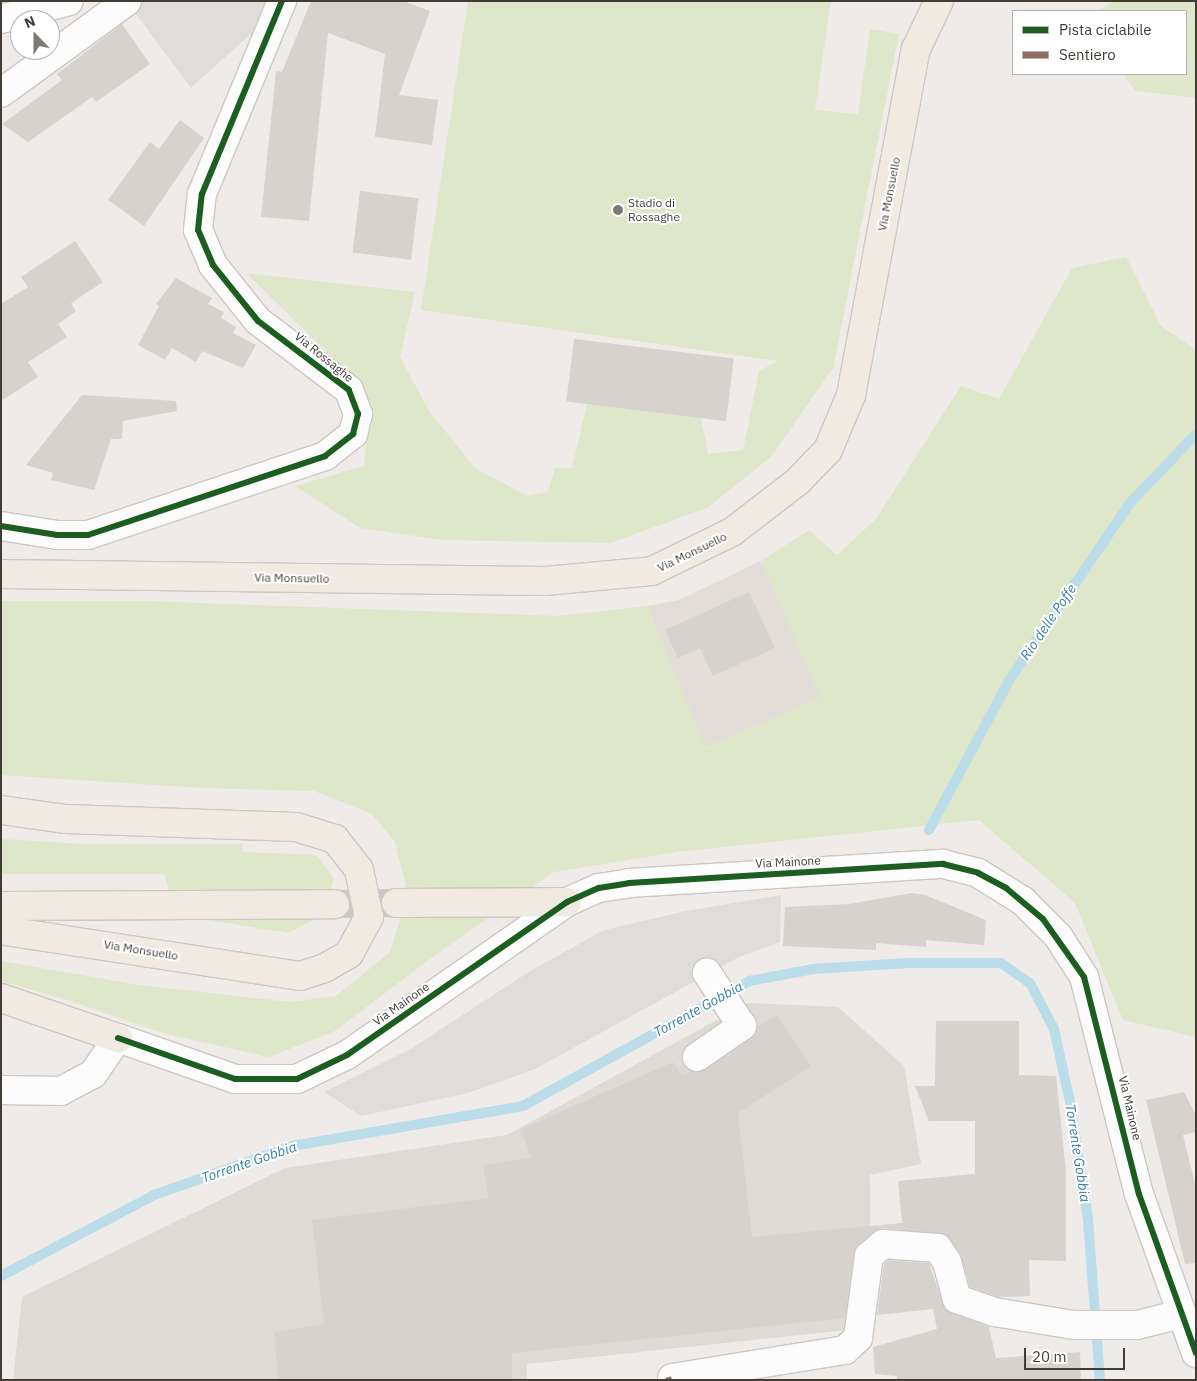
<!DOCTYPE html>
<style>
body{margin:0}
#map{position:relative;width:1197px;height:1381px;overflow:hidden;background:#eeebe8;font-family:"IBM Plex Sans",sans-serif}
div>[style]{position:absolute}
.residential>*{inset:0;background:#e2ddd6}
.industrial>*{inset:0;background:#dedad6}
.green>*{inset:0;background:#dfe7ca}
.parking>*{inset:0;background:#dfdcd9}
.stream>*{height:10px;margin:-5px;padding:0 5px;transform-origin:5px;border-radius:5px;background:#bbdce9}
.building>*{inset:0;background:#d6d3cf;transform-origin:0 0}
.major-tunnel>*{height:28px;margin-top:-14px;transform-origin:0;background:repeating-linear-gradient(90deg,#ccc8c4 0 28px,transparent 0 42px)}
.roads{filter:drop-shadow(1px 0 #cbc8c4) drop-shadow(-1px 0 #cbc8c4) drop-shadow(0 1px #cbc8c4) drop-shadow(0 -1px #cbc8c4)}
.minor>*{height:28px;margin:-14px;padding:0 14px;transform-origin:14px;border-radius:14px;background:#fcfcfc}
.major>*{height:28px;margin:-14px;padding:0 14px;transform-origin:14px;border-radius:14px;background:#f0eae3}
.quiet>*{height:5px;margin-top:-2.5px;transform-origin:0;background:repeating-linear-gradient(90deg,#8d6e63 0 10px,transparent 0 15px)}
.cycleway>*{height:6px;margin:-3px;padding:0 3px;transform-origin:3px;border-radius:3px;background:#1b5e20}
.dots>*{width:14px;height:14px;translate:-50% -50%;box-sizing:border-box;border:2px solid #fff;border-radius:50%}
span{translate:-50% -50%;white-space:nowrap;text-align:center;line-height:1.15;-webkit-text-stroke:4px #fff;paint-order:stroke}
.street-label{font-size:12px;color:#433c35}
.poi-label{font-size:12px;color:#433c35}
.left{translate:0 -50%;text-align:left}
.water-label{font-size:14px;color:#357ea0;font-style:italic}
.frame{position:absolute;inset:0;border:2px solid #433c35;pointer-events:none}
.legend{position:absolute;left:1012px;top:10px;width:175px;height:65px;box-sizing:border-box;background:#fff;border:1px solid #b4b1ae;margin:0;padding:6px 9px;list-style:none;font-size:15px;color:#433c35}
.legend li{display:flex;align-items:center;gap:10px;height:25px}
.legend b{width:25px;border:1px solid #b4b1ae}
.north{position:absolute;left:10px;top:10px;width:50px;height:50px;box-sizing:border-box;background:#fff;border:1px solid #b4b1ae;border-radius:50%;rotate:338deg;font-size:14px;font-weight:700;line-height:20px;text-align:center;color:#433c35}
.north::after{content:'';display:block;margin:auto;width:18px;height:22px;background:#7f7974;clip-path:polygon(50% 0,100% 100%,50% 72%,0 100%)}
.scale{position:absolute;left:1024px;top:1348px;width:101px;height:22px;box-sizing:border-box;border:2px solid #433c35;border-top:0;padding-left:6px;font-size:15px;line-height:18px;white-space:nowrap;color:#433c35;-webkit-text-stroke:4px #fff;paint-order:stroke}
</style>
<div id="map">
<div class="residential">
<div style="clip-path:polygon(761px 561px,821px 697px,705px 748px,647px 606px,679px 600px)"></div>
</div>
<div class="industrial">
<div style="clip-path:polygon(748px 1003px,838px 1007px,904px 1066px,921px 1164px,870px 1175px,871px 1305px,866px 1328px,527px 1364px,527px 1380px,13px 1380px,22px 1297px,285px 1168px,507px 1135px)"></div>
</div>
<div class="green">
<div style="clip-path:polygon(468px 1px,831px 1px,815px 110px,858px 114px,870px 29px,899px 34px,833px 368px,771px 457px,707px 508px,610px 543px,442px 540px,360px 528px,295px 486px,364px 466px,368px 421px,337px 362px,246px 273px,415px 292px,400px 357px,429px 411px,475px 468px,527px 496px,548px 492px,555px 468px,572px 468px,587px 404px,701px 418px,708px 454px,743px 450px,759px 371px,778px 361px,421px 310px)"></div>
<div style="clip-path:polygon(1114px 1px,1196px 1px,1196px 98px,1136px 91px,1122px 74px,1186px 74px,1186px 11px,1099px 11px)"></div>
<div style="clip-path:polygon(1126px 257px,1161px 326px,1196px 350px,1196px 1037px,1123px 1020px,1075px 903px,979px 820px,677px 852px,554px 872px,438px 953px,335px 1031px,269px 1057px,166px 1034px,64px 999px,1px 981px,1px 961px,139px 985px,290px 1002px,336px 996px,390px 952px,408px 895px,395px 842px,372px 814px,314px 791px,202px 788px,1px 775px,1px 601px,146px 601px,558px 616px,647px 606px,706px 748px,820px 697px,761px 561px,809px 530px,837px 555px,876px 519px,961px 386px,999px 399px,1072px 268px)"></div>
<div style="clip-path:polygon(1px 839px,84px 844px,243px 844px,243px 852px,317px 855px,334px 879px,324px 914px,289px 933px,177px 915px,164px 874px,1px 874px)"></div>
</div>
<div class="parking">
<div style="clip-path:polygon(139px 1px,267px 1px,256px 29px,191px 88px,131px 7px)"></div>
<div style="clip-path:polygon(781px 895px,780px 942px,739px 957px,535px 1069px,468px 1093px,361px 1116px,324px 1092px,411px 1049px,530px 971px,604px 930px,686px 911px)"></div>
</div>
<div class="stream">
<div style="left:929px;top:830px;width:171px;rotate:-61.8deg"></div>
<div style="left:1010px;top:679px;width:213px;rotate:-55.7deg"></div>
<div style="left:1130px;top:503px;width:95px;rotate:-46.3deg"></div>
<div style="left:1px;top:1276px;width:173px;rotate:-27.9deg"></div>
<div style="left:154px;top:1195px;width:146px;rotate:-19.5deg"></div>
<div style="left:292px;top:1146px;width:234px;rotate:-9.8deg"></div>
<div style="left:523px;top:1106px;width:258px;rotate:-28.9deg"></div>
<div style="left:749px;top:981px;width:66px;rotate:-10.5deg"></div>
<div style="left:814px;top:969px;width:94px;rotate:-3.7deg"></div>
<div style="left:908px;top:963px;width:93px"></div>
<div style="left:1001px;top:963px;width:35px;rotate:35deg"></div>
<div style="left:1030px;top:983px;width:52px;rotate:62.4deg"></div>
<div style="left:1054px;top:1029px;width:75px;rotate:77.6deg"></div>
<div style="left:1070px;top:1102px;width:119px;rotate:81.3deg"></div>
<div style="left:1088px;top:1220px;width:160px;rotate:85.7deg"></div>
</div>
<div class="building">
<div style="clip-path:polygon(311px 1px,403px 1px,430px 11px,399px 95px,438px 100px,432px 145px,375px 137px,385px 54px,328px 33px,309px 221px,261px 217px,276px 71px,282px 72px)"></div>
<div style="clip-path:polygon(122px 24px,150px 64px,96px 102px,92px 97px,28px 142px,2px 124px,62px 80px,57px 74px)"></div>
<div style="clip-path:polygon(180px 120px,204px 138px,144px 226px,108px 200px,150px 142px,159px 149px)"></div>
<div style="left:360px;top:191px;width:59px;height:62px;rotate:7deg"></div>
<div style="clip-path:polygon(75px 241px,103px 282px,71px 303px,76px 311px,58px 324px,67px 337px,28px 362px,38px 377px,1px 401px,1px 304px,28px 287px,21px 277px)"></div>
<div style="clip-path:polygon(176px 278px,212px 298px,208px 304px,224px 312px,221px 318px,236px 327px,233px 333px,256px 345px,243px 368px,202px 351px,196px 362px,172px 348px,165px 360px,138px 345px,159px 306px,156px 304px)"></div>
<div style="left:574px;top:339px;width:161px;height:63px;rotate:7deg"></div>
<div style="clip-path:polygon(82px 395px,176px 401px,177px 411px,123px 421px,122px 439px,111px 439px,94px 490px,51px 480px,53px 473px,26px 465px)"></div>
<div style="clip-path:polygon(749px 592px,775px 648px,713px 676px,700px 648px,678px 658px,665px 630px)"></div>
<div style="clip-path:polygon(912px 893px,925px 895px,986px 920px,984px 945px,926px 940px,926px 947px,876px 943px,876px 950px,783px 946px,785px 907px,849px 904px)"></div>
<div style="clip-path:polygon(777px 1015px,811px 1066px,738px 1113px,752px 1237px,902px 1223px,898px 1181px,975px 1174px,975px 1121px,929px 1121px,915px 1086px,935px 1086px,936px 1021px,1019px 1021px,1019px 1075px,1056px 1076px,1066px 1172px,1066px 1261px,1029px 1260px,1030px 1296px,998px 1297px,970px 1287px,960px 1254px,946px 1235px,883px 1228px,873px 1232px,854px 1253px,845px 1318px,512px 1353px,512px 1380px,278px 1380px,274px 1332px,324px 1324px,312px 1220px,489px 1198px,483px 1165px,531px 1158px,521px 1129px,673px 1062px,682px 1075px,690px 1071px,705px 1070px,751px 1039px,757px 1027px)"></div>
<div style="clip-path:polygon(1184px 1092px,1196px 1115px,1196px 1132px,1183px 1135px,1196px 1188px,1196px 1263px,1185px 1264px,1146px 1100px)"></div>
<div style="clip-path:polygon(888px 1260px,929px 1263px,945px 1309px,989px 1327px,996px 1358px,1080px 1352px,1081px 1380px,897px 1380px,897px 1376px,875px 1374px,873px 1347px,937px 1329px,933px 1309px,877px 1315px,884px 1264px)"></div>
</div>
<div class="major-tunnel">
<div style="left:335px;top:904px;width:61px;rotate:-0.9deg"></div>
</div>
<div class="roads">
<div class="minor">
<div style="left:1px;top:19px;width:70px;rotate:-14.8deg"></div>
<div style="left:1px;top:93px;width:156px;rotate:-36.1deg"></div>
<div style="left:1px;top:526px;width:57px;rotate:9.1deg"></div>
<div style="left:57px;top:535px;width:31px"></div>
<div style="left:88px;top:535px;width:250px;rotate:-18.4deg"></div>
<div style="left:325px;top:456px;width:36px;rotate:-38deg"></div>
<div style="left:353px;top:434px;width:21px;rotate:-76deg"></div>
<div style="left:358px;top:414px;width:26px;rotate:-111deg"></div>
<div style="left:349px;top:390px;width:114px;rotate:-142.8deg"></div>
<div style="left:258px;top:321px;width:72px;rotate:-128.8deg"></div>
<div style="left:213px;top:265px;width:38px;rotate:-113deg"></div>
<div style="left:198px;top:230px;width:36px;rotate:-84deg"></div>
<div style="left:202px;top:194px;width:209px;rotate:-67.5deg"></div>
<div style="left:697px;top:1057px;width:55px;rotate:-34.6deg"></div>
<div style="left:742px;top:1026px;width:64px;rotate:-123.4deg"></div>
<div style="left:1px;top:1090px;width:60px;rotate:1deg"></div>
<div style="left:61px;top:1091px;width:36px;rotate:-28deg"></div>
<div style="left:93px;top:1074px;width:44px;rotate:-55.2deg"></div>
<div style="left:118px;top:1038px;width:124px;rotate:19.3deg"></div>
<div style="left:235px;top:1079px;width:62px"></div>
<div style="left:297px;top:1079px;width:55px;rotate:-25.6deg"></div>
<div style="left:347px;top:1055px;width:268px;rotate:-34.8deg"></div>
<div style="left:567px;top:902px;width:35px;rotate:-24deg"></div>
<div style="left:599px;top:888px;width:30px;rotate:-9deg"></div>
<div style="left:629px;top:883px;width:315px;rotate:-3.5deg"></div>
<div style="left:943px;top:864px;width:36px;rotate:14deg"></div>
<div style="left:978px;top:873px;width:53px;rotate:31.9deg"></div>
<div style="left:1023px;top:901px;width:49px;rotate:45deg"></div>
<div style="left:1058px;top:936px;width:49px;rotate:57.6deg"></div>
<div style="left:1084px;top:977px;width:224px;rotate:75.8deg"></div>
<div style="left:1139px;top:1194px;width:169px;rotate:70.3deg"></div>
<div style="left:672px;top:1378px;width:175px;rotate:-9.2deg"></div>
<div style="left:845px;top:1350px;width:18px;rotate:-43deg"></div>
<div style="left:858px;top:1338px;width:83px;rotate:-82.4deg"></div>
<div style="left:869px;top:1256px;width:18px;rotate:-41deg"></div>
<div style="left:883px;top:1244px;width:55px;rotate:4.2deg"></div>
<div style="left:938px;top:1248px;width:17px;rotate:57deg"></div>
<div style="left:947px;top:1262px;width:38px;rotate:75deg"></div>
<div style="left:957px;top:1299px;width:39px;rotate:19deg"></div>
<div style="left:994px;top:1312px;width:81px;rotate:9.2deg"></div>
<div style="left:1074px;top:1325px;width:63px"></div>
<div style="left:1137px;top:1325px;width:45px;rotate:-14deg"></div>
</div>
<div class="major">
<div style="left:1px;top:574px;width:544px;rotate:0.74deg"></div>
<div style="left:545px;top:581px;width:107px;rotate:-5.3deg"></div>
<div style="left:652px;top:571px;width:89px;rotate:-26deg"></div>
<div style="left:732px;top:532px;width:82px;rotate:-37.6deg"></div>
<div style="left:797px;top:482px;width:45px;rotate:-45.9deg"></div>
<div style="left:828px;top:450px;width:60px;rotate:-67.3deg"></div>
<div style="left:851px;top:395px;width:352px;rotate:-79.4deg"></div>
<div style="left:916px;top:49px;width:53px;rotate:-64.4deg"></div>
<div style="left:1px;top:810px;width:66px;rotate:7.9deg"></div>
<div style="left:66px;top:819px;width:230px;rotate:2deg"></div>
<div style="left:296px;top:827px;width:41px;rotate:17.1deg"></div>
<div style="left:335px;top:839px;width:39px;rotate:52deg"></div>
<div style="left:359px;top:870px;width:48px;rotate:78deg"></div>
<div style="left:369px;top:917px;width:42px;rotate:118.4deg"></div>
<div style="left:349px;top:954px;width:28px;rotate:150deg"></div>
<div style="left:325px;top:968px;width:26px;rotate:162deg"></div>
<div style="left:300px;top:976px;width:303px;rotate:-171.3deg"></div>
<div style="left:396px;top:903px;width:171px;rotate:-0.3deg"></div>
<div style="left:1px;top:906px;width:334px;rotate:-0.3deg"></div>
<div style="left:1px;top:998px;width:124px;rotate:18.9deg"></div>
</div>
</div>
<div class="quiet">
<div style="left:666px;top:1380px;width:6px;rotate:-18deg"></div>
</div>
<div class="cycleway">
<div style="left:1px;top:526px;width:57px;rotate:9.1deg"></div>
<div style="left:57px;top:535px;width:31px"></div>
<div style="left:88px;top:535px;width:250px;rotate:-18.4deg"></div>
<div style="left:325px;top:456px;width:36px;rotate:-38deg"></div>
<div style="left:353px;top:434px;width:21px;rotate:-76deg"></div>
<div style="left:358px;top:414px;width:26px;rotate:-111deg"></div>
<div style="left:349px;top:390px;width:114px;rotate:-142.8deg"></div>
<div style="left:258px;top:321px;width:72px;rotate:-128.8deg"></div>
<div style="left:213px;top:265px;width:38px;rotate:-113deg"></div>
<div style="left:198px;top:230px;width:36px;rotate:-84deg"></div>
<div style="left:202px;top:194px;width:209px;rotate:-67.5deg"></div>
<div style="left:118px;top:1038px;width:124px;rotate:19.3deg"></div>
<div style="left:235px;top:1079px;width:62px"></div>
<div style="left:297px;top:1079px;width:55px;rotate:-25.6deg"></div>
<div style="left:347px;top:1055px;width:268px;rotate:-34.8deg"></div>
<div style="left:567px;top:902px;width:35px;rotate:-24deg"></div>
<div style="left:599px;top:888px;width:30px;rotate:-9deg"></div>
<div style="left:629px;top:883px;width:315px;rotate:-3.5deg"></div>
<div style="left:943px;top:864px;width:36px;rotate:14deg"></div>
<div style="left:978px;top:873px;width:32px;rotate:28deg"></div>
<div style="left:1006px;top:888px;width:48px;rotate:40deg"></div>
<div style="left:1043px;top:919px;width:71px;rotate:54.7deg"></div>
<div style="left:1084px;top:977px;width:224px;rotate:75.8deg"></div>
<div style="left:1139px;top:1194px;width:169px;rotate:70.3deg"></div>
</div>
<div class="dots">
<div style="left:618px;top:210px;background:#7f7974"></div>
</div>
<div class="street-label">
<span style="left:889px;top:194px;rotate:-79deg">Via Monsuello</span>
<span style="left:324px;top:357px;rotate:39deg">Via Rossaghe</span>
<span style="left:692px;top:552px;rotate:-26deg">Via Monsuello</span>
<span style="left:292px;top:578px;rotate:1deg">Via Monsuello</span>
<span style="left:788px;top:862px;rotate:-3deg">Via Mainone</span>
<span style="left:141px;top:950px;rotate:9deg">Via Monsuello</span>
<span style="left:401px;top:1004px;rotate:-35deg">Via Mainone</span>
<span style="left:1130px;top:1108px;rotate:77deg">Via Mainone</span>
</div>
<div class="poi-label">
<span class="left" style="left:628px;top:210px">Stadio di<br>Rossaghe</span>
</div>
<div class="water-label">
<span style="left:1048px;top:622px;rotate:-56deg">Rio delle Poffe</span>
<span style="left:698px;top:1009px;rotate:-29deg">Torrente Gobbia</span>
<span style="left:1078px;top:1153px;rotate:81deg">Torrente Gobbia</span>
<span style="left:249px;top:1162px;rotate:-19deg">Torrente Gobbia</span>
</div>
<div class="frame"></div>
<ul class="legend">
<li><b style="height:6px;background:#1b5e20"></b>Pista ciclabile</li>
<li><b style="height:6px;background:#8d6e63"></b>Sentiero</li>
</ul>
<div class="north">N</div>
<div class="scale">20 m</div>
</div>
